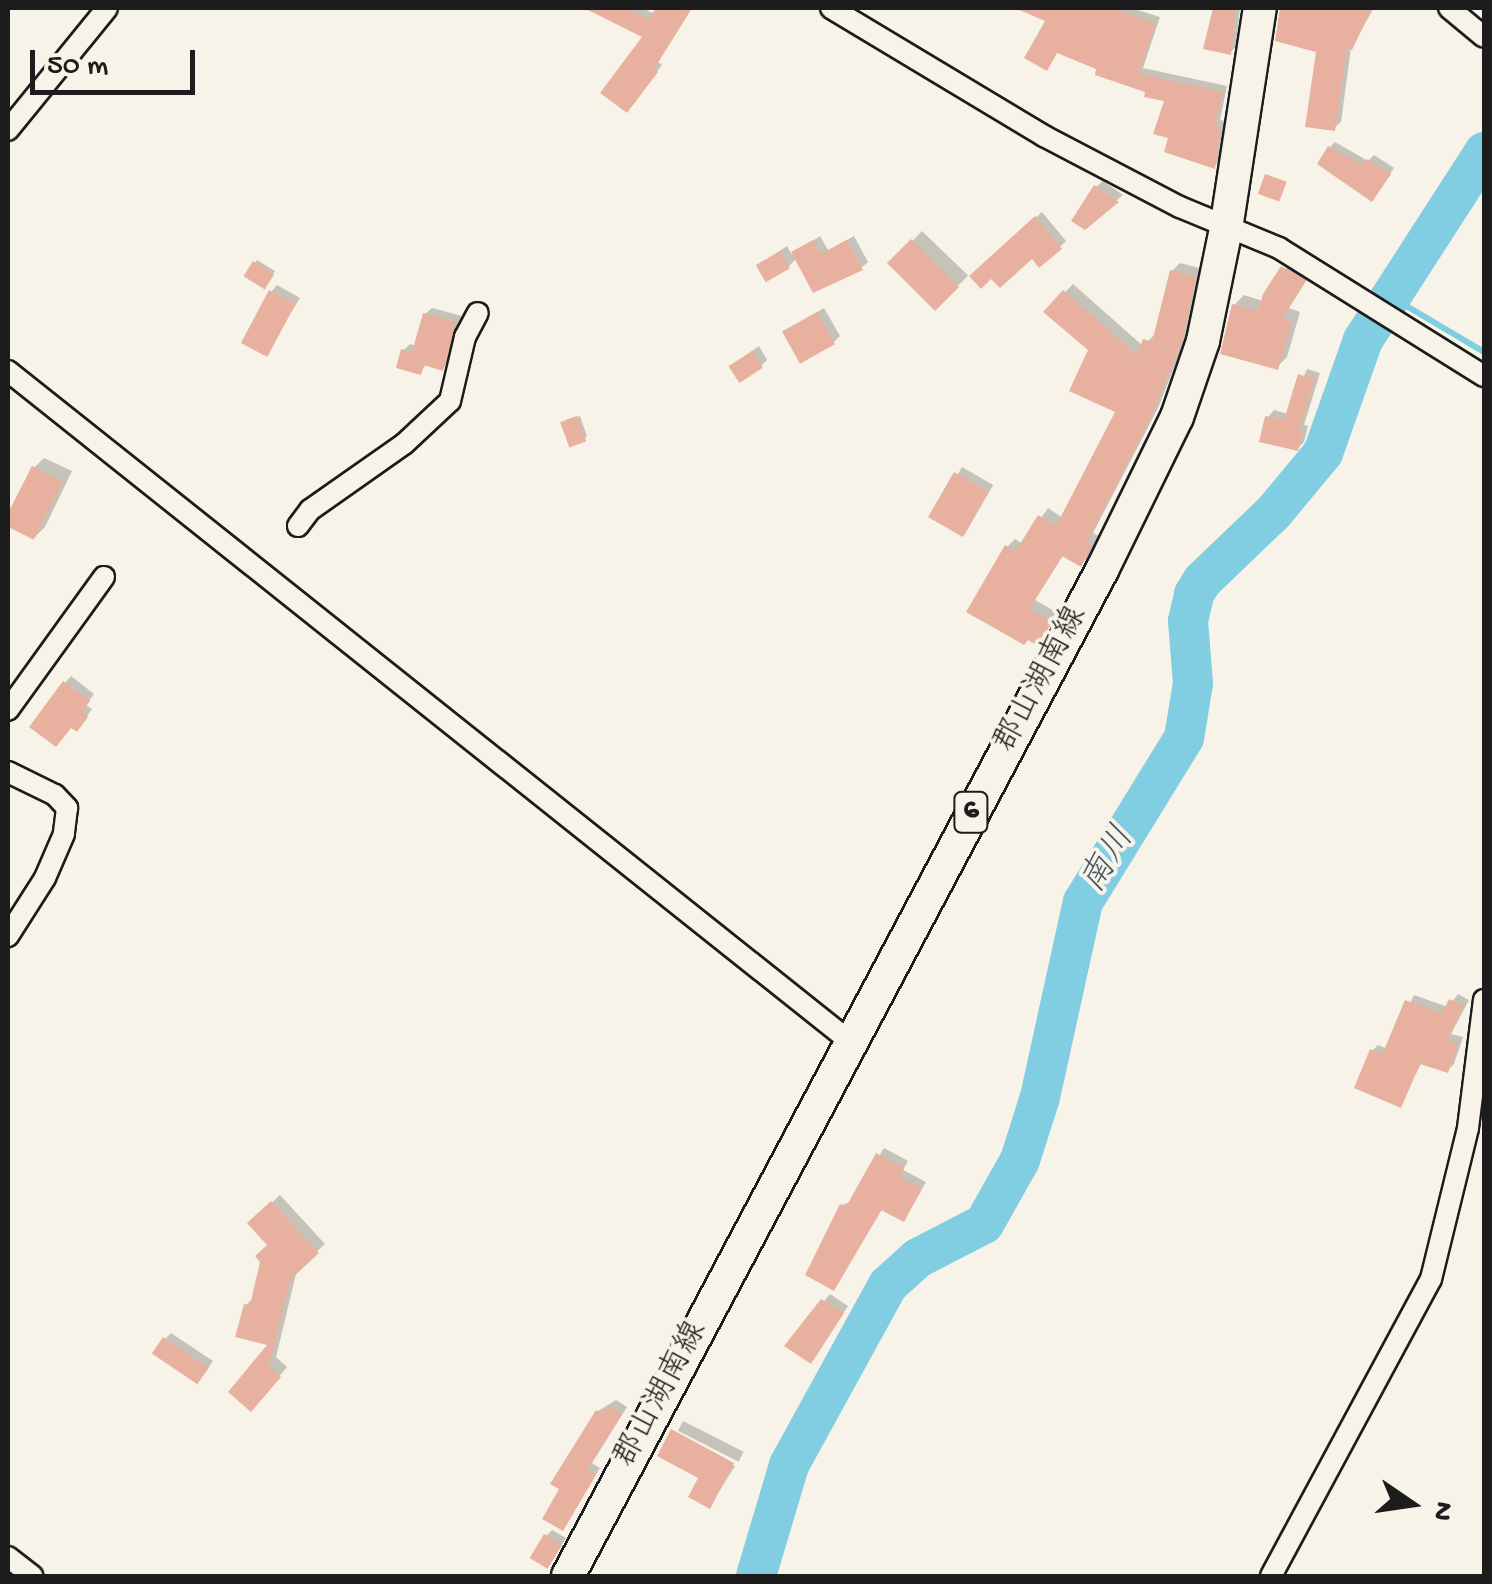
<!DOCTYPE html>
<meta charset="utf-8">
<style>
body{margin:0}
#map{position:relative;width:1492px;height:1584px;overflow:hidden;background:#f7f3e8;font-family:"Gochi Hand","Klee One",sans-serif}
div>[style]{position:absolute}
.shadow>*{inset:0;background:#0003;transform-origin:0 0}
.stream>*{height:6px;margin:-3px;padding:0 3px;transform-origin:3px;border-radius:3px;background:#81cde1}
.river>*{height:40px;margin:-20px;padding:0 20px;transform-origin:20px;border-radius:20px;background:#81cde1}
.building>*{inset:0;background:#e8b19f;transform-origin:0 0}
.roads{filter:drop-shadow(2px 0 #1c1c1c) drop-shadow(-2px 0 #1c1c1c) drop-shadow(0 2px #1c1c1c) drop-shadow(0 -2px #1c1c1c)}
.minor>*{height:20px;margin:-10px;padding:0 10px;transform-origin:10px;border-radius:10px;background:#f7f3e8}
.primary>*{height:32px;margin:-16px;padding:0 16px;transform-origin:16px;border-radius:16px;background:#f7f3e8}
span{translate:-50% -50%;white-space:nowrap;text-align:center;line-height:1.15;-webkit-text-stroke:8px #f7f3e8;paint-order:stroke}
.shield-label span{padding:2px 8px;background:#f7f3e8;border:2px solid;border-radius:8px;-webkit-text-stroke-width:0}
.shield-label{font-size:30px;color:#1c1c1c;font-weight:700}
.street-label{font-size:32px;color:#1c1c1c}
.water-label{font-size:35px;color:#3f5a61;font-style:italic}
.frame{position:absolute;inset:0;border:10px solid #1c1c1c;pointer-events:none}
.north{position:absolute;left:1362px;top:1454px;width:100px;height:100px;-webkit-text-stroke:8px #f7f3e8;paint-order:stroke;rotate:103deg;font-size:28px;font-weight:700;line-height:40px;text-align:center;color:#1c1c1c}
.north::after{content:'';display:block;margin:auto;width:35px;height:45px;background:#1c1c1c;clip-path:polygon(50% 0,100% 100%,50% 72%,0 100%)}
.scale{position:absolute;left:30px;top:50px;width:165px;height:45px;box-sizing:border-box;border:5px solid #1c1c1c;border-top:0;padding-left:12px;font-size:30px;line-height:35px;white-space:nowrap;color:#1c1c1c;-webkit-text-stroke:8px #f7f3e8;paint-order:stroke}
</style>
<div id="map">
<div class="shadow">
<div style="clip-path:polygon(612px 8px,642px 8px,655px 14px,659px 8px,692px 8px,658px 62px,662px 65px,632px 104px,646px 36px,607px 17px)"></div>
<div style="clip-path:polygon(1022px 8px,1131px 8px,1160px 17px,1143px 68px,1227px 86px,1220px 120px,1225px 121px,1220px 160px,1214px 166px,1171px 137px,1167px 99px,1058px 51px,1046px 68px,1048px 19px)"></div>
<div style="clip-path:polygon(1215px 8px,1240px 8px,1236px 47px,1230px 52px,1206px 47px)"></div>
<div style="clip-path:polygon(1346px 8px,1374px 8px,1351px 48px,1341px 122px,1334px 128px,1316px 73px)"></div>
<div style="clip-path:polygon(1335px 142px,1368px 161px,1374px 155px,1394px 168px,1377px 193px,1330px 147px)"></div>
<div style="clip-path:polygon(1103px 181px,1123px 195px,1085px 227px,1096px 187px)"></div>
<div style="clip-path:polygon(1042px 212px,1066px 241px,1060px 247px,992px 276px,972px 276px)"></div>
<div style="left:922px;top:231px;width:64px;height:45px;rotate:44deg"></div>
<div style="clip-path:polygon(820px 236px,828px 250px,854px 236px,868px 262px,861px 268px,797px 258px,789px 266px,759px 265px,787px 246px,792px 255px)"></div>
<div style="clip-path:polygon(1293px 258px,1313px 270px,1289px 308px,1300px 312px,1287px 357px,1277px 367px,1234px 305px,1244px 295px,1263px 301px)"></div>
<div style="clip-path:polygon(257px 260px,275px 271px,266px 284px,246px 276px)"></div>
<div style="clip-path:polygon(1180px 263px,1203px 269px,1191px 325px,1158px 408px,1093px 533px,1099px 536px,1089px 556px,1081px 564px,1064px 554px,1035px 600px,1058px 613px,1038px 643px,1007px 547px,1015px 539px,1023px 544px,1048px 508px,1063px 518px,1118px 411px,1092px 349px,1046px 312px,1073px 284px,1143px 346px,1156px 333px,1172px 271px)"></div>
<div style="clip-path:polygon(277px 285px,300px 298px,266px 353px,271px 292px)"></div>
<div style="clip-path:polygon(432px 308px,462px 316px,449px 362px,442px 368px,427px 364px,420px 372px,403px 351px,410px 344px,416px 346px,425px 314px)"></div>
<div style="clip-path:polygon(824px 308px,840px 336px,834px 342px,792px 327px)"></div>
<div style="clip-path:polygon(759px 346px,767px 360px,761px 366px,731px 366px)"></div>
<div style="clip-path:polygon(1307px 369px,1320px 373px,1304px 425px,1308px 426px,1304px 442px,1298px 448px,1268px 417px,1274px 410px,1288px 414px)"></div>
<div style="clip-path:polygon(580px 416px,587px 436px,584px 439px,565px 420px)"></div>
<div style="clip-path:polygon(44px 458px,72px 471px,45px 527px,35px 537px,8px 524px,34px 468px)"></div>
<div style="left:962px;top:467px;width:36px;height:58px;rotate:30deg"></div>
<div style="clip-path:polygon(71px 676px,94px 694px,86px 705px,92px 709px,83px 722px,65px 683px)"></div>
<div style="clip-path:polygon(1458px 994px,1469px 1000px,1451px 1034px,1463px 1037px,1454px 1064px,1448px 1070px,1422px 1062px,1400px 1105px,1372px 1051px,1378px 1045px,1388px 1049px,1414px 995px,1448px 1007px)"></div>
<div style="clip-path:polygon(884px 1148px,908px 1161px,903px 1170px,926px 1182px,904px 1219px,883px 1208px,839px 1281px,842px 1205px,852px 1201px)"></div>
<div style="clip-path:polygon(280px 1195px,325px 1244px,297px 1270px,276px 1357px,287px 1367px,259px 1401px,272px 1344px,246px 1305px,254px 1297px,270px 1244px,250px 1223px)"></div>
<div style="clip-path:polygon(830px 1294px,848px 1306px,817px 1354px,788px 1345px)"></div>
<div style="clip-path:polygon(171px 1333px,213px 1361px,203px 1376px,165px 1339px)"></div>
<div style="clip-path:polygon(616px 1400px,627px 1407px,592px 1463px,600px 1468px,563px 1528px,562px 1488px,598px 1411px)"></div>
<div style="left:683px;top:1421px;width:68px;height:11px;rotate:27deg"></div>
<div style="clip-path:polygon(673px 1433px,735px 1466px,710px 1506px,701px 1477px)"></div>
<div style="clip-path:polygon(552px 1530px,566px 1538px,549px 1566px,546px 1536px)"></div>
</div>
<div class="stream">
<div style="left:1388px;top:295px;width:112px;rotate:30.7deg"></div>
</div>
<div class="river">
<div style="left:756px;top:1576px;width:116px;rotate:-73.4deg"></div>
<div style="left:789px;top:1465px;width:205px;rotate:-61.2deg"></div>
<div style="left:888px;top:1285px;width:40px;rotate:-42deg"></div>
<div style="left:918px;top:1258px;width:74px;rotate:-27.3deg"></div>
<div style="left:984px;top:1224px;width:73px;rotate:-60.6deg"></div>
<div style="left:1020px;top:1160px;width:66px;rotate:-72.4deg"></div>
<div style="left:1040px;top:1097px;width:200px;rotate:-77.6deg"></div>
<div style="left:1083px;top:902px;width:193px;rotate:-58.4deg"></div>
<div style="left:1184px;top:738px;width:56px;rotate:-80.7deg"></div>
<div style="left:1193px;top:683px;width:62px;rotate:-94.6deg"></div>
<div style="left:1188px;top:621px;width:28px;rotate:-77deg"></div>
<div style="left:1194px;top:594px;width:15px;rotate:-58deg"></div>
<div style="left:1202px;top:581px;width:100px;rotate:-43.8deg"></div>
<div style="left:1274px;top:512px;width:77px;rotate:-50.3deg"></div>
<div style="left:1323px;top:453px;width:120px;rotate:-70.5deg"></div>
<div style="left:1363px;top:340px;width:224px;rotate:-57.2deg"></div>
</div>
<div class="building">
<div style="clip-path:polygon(584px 8px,625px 8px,649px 19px,656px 8px,692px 8px,654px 69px,658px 72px,627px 113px,600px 93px,642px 37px)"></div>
<div style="clip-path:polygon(1015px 8px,1110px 8px,1156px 23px,1139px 74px,1223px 92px,1215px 126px,1221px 127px,1215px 169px,1164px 152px,1168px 138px,1153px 134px,1164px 101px,1144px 97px,1145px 92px,1095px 75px,1096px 69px,1057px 53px,1047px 71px,1024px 58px,1045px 21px)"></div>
<div style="clip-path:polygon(1213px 8px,1236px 8px,1231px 55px,1203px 49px)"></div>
<div style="clip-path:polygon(1280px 8px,1372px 8px,1352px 50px,1347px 48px,1335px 131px,1305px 127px,1316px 52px,1275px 41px)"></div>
<div style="clip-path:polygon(1328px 146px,1362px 165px,1367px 159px,1391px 174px,1372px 202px,1317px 164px)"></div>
<div style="left:1265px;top:174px;width:23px;height:21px;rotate:20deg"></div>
<div style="clip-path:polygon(1094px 185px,1119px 202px,1085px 230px,1071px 221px)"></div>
<div style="clip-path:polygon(1035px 216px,1062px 249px,1039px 268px,1032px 259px,1000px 288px,991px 279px,981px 289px,969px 276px)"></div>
<div style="left:911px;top:239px;width:68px;height:34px;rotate:45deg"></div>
<div style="clip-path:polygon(813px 240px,821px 254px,847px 240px,863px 270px,813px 293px,791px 252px)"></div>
<div style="left:780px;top:251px;width:20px;height:28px;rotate:60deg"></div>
<div style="left:253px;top:261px;width:25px;height:18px;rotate:32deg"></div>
<div style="clip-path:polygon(1281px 266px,1306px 281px,1282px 318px,1292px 321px,1278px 370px,1220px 354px,1232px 304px,1258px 311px,1263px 294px)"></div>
<div style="clip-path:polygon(1170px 270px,1196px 277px,1183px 339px,1150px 419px,1087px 542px,1092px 545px,1081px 567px,1062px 556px,1029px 609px,1052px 622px,1038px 646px,1028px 640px,1024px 645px,966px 612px,1005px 545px,1015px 552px,1038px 515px,1056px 526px,1115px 412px,1069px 391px,1088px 350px,1043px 312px,1063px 290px,1137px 355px,1143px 339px,1152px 342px)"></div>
<div style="left:269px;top:290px;width:30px;height:60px;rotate:28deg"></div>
<div style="left:817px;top:312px;width:37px;height:40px;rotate:61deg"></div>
<div style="clip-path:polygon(423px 313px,457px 322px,443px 371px,424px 365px,421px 375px,396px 368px,401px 349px,412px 352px)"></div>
<div style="left:752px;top:351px;width:20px;height:28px;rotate:57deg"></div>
<div style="clip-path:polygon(1298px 374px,1315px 379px,1299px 431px,1303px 432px,1298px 451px,1259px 442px,1265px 416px,1284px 420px)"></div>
<div style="left:577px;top:416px;width:27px;height:18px;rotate:70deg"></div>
<div style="left:32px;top:466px;width:35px;height:65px;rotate:27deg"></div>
<div style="left:954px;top:472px;width:40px;height:52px;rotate:30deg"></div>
<div style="clip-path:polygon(63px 681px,90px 701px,82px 712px,88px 717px,77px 732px,71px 728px,56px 747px,29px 727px)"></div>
<div style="clip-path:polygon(1449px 999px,1464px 1006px,1447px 1040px,1458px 1044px,1448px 1073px,1420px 1064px,1401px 1108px,1354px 1088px,1370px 1049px,1382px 1055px,1405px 1000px,1442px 1013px)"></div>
<div style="clip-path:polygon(876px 1153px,904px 1168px,899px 1177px,922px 1189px,904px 1222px,881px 1210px,834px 1291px,805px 1275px,840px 1204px,846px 1207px)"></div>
<div style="clip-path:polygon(271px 1201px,319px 1253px,290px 1280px,269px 1366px,281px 1377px,251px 1412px,228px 1392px,267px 1345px,235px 1337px,244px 1304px,250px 1305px,260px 1262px,255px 1256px,267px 1245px,247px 1223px)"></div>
<div style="clip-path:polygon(821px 1299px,844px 1313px,811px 1364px,784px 1346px)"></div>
<div style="left:163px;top:1337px;width:55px;height:20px;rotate:34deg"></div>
<div style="clip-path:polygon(608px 1405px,622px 1414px,587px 1470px,596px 1475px,563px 1531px,542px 1519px,559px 1489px,550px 1484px,596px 1410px,602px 1414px)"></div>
<div style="clip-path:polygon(671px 1429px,734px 1463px,710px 1509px,688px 1497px,698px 1478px,657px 1456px)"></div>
<div style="left:544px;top:1534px;width:21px;height:28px;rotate:31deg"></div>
</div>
<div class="roads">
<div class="minor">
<div style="left:831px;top:8px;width:249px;rotate:31deg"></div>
<div style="left:1044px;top:136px;width:153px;rotate:27.6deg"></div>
<div style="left:1180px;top:207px;width:107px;rotate:22.5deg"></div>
<div style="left:1279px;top:248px;width:242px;rotate:32deg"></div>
<div style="left:1449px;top:8px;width:45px;rotate:39.6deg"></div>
<div style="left:8px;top:130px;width:157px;rotate:-50.9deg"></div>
<div style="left:8px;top:371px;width:1074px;rotate:38.53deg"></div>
<div style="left:298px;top:526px;width:20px;rotate:-53deg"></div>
<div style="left:310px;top:510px;width:115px;rotate:-35.1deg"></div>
<div style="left:404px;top:444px;width:63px;rotate:-43.1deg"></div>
<div style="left:450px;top:401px;width:66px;rotate:-76.8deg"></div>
<div style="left:465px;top:337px;width:27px;rotate:-62deg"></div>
<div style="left:8px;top:710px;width:164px;rotate:-54.2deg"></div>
<div style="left:8px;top:772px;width:52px;rotate:26.1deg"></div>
<div style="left:55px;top:795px;width:18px;rotate:47deg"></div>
<div style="left:67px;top:808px;width:26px;rotate:97deg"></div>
<div style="left:64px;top:834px;width:48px;rotate:113.4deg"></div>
<div style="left:45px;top:878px;width:69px;rotate:122.5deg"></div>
<div style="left:8px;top:1557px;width:31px;rotate:38deg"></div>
<div style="left:1271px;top:1576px;width:337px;rotate:-61.7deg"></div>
<div style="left:1431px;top:1279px;width:155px;rotate:-76.2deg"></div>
<div style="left:1468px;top:1128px;width:129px;rotate:-82.9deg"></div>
</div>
<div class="primary">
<div style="left:568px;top:1576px;width:1139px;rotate:-62.04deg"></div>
<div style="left:1102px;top:570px;width:170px;rotate:-63.9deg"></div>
<div style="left:1177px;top:417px;width:80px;rotate:-71.1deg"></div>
<div style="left:1203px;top:341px;width:114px;rotate:-78.4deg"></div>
<div style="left:1226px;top:229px;width:224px;rotate:-81.3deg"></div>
</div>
</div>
<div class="shield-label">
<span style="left:971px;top:812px">6</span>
</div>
<div class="street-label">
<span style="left:1042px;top:680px;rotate:-62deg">郡山湖南線</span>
<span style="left:662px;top:1395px;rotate:-62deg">郡山湖南線</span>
</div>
<div class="water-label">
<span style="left:1110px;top:861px;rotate:-59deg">南川</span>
</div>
<div class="frame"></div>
<div class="north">N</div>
<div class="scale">50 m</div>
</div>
